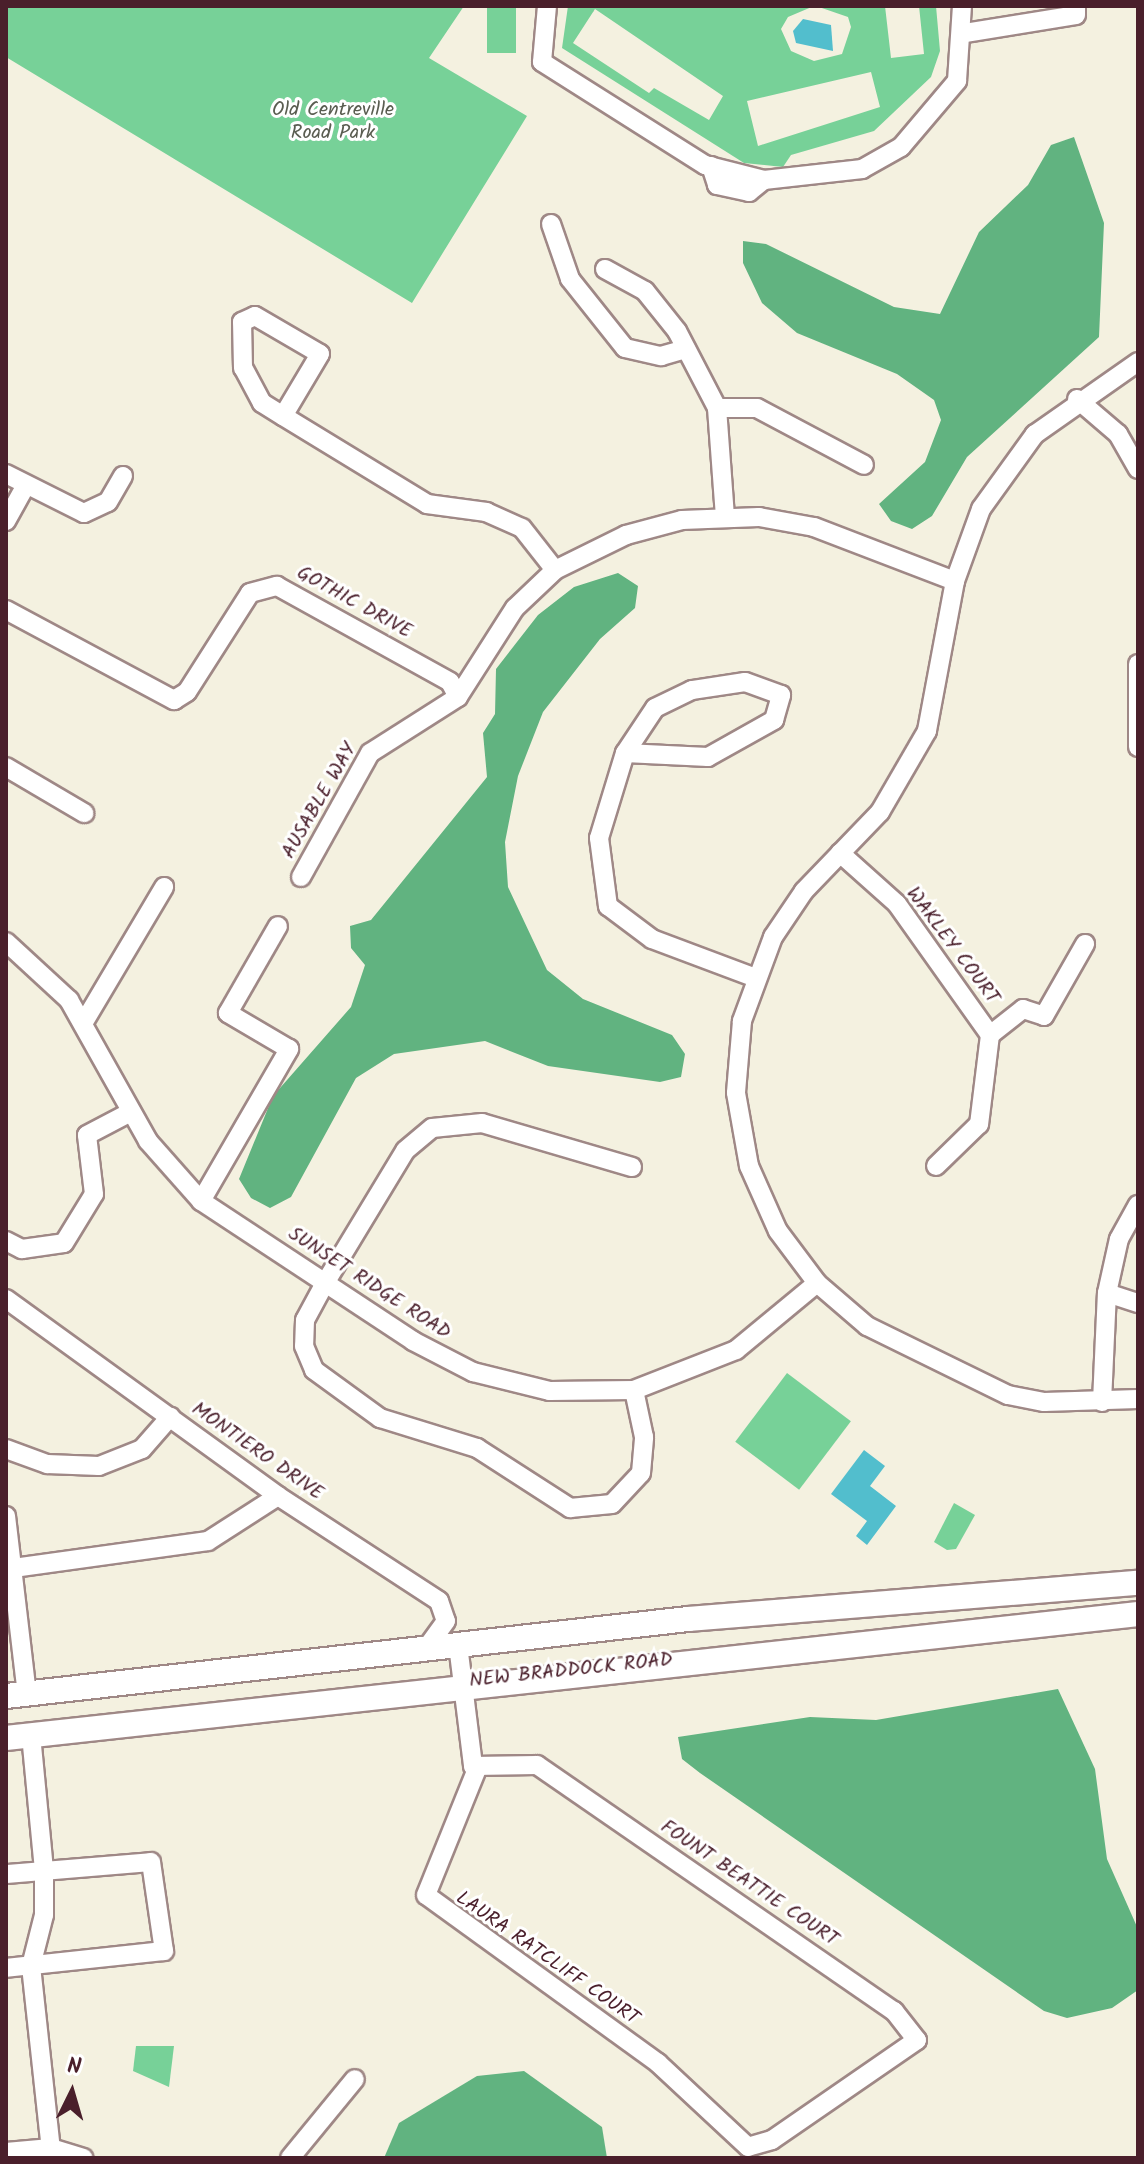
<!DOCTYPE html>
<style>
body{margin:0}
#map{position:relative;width:1144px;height:2164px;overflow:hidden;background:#f4f1e0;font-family:Kalam,sans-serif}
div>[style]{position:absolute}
.green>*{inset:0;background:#77d198;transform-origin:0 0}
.forest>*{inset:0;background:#61b380}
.water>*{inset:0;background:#52becd}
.roads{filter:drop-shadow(2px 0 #9f8886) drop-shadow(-2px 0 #9f8886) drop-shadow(0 2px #9f8886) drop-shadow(0 -2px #9f8886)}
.minor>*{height:18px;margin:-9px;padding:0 9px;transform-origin:9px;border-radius:9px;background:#fff}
.major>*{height:24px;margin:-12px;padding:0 12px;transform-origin:12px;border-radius:12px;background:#fff}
span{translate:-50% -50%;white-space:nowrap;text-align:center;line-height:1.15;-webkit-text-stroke:6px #fff;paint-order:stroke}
.park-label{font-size:20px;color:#5a5d51}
.street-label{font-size:20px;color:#4a1f2b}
.frame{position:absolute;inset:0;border:8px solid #4a1f2b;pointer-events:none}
.north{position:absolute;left:32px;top:2052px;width:80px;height:80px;-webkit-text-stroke:6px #fff;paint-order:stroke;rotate:5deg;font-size:22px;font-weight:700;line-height:32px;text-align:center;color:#4a1f2b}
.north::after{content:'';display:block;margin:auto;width:28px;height:36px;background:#4a1f2b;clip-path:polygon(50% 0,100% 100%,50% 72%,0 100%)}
</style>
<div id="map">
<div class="green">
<div style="clip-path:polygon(6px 6px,464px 6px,429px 58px,527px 116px,412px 303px,6px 57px)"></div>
<div style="left:487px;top:6px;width:29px;height:47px"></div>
<div style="clip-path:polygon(evenodd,568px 6px,814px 6px,788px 17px,781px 29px,791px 51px,814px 61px,842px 54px,851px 27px,848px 17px,816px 6px,885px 6px,891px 58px,924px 54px,919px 6px,936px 6px,940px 51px,931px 77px,874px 131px,791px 155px,783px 167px,744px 163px,562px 48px,568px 6px,595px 9px,723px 96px,709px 120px,654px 88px,649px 93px,573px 43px,595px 9px,568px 6px,871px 72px,880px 107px,758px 146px,747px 101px,871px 72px)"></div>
<div style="left:787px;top:1373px;width:80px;height:86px;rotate:37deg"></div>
<div style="clip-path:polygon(954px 1503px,975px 1515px,956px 1549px,947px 1550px,934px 1542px)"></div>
<div style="clip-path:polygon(136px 2046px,174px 2046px,169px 2087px,133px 2071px)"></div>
</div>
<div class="forest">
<div style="clip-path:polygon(1074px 137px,1104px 223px,1099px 337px,967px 457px,932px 516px,912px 529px,891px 521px,879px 504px,925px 462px,941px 420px,934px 400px,897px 374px,797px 333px,762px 303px,743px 263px,743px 241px,766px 244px,894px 307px,940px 314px,979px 232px,1028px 185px,1051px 145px)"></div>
<div style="clip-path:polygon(618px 573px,638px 586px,635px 608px,600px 639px,543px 712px,518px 776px,505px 842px,508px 887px,547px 970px,583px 999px,672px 1035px,685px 1054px,681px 1077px,660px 1082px,548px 1066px,485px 1041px,394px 1054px,356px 1078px,291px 1197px,270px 1208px,251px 1198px,239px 1179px,273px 1096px,351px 1007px,365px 965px,351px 948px,350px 926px,371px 920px,487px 777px,483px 733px,495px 714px,496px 669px,538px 615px,574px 587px)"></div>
<div style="clip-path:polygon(1058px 1689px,1095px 1769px,1107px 1859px,1138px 1929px,1138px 1990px,1112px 2008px,1067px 2018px,1044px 2011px,700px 1773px,682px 1759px,678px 1737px,810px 1717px,876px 1720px)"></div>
<div style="clip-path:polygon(524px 2071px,602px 2127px,607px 2158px,384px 2158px,399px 2123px,477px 2076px)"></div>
</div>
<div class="water">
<div style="clip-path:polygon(803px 19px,831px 25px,833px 51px,796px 43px,793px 31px)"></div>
<div style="clip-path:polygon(864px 1450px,885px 1466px,870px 1486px,896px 1506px,867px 1545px,856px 1536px,867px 1521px,831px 1494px)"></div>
</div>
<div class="roads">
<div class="minor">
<div style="left:547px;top:6px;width:56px;rotate:95.1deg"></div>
<div style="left:542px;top:62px;width:193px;rotate:32.3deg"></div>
<div style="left:705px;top:165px;width:61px;rotate:14.3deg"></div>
<div style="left:764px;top:180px;width:99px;rotate:-6.4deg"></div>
<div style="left:862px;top:169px;width:45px;rotate:-29.4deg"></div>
<div style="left:901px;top:147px;width:87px;rotate:-49.7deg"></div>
<div style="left:957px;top:81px;width:75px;rotate:-86.2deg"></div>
<div style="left:965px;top:33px;width:112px;rotate:-9.2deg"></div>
<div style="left:1076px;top:15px;width:9px;rotate:-90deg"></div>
<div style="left:711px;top:166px;width:20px;rotate:72deg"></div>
<div style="left:717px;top:185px;width:33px;rotate:12deg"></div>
<div style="left:749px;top:192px;width:19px;rotate:-39deg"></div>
<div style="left:551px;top:224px;width:58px;rotate:70.9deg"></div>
<div style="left:570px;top:279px;width:88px;rotate:51.4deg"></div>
<div style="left:625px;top:348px;width:37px;rotate:13deg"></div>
<div style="left:661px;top:356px;width:26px;rotate:-16deg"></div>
<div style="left:605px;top:269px;width:46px;rotate:28.8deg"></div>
<div style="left:645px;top:291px;width:51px;rotate:51.3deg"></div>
<div style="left:677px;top:331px;width:87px;rotate:62.5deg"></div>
<div style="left:717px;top:408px;width:110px;rotate:85.8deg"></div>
<div style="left:1138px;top:362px;width:126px;rotate:145deg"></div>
<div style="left:1035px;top:434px;width:92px;rotate:125.8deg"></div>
<div style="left:981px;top:509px;width:77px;rotate:109.9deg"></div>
<div style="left:955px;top:581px;width:153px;rotate:100.6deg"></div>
<div style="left:927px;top:731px;width:94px;rotate:120.1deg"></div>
<div style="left:880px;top:812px;width:110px;rotate:133.9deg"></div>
<div style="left:804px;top:891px;width:55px;rotate:124deg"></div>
<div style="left:773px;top:937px;width:90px;rotate:110.3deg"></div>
<div style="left:742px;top:1021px;width:72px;rotate:94.8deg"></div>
<div style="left:736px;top:1093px;width:74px;rotate:79.9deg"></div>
<div style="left:749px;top:1166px;width:71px;rotate:66deg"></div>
<div style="left:778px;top:1231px;width:65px;rotate:53.1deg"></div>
<div style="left:817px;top:1283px;width:66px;rotate:40.7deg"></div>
<div style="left:867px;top:1326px;width:157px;rotate:26.1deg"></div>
<div style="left:1008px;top:1395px;width:37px;rotate:11deg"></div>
<div style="left:1044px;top:1402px;width:94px;rotate:-1.8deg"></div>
<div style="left:1077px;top:399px;width:54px;rotate:40.5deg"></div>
<div style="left:1118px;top:434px;width:40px;rotate:60.3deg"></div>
<div style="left:717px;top:408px;width:40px"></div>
<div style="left:757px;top:408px;width:121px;rotate:28deg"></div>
<div style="left:283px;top:416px;width:25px;rotate:-148deg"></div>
<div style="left:262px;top:403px;width:40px;rotate:-118deg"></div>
<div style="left:243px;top:368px;width:46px;rotate:-91.2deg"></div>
<div style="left:242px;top:322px;width:14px;rotate:-25deg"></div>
<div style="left:255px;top:316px;width:75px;rotate:30.3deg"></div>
<div style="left:320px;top:354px;width:72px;rotate:120.8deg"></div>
<div style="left:283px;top:416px;width:169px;rotate:31.4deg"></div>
<div style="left:427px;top:504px;width:60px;rotate:7.7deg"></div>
<div style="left:486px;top:512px;width:39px;rotate:24deg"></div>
<div style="left:522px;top:528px;width:53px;rotate:51.8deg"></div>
<div style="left:6px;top:474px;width:87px;rotate:26.6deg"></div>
<div style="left:84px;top:513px;width:26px;rotate:-25deg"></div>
<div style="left:108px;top:502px;width:30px;rotate:-60deg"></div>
<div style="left:6px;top:521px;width:41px;rotate:-60.9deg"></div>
<div style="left:6px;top:610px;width:191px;rotate:28.2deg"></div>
<div style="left:174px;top:700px;width:15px;rotate:-32deg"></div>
<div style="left:187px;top:692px;width:117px;rotate:-57.5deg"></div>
<div style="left:250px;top:593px;width:28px;rotate:-15deg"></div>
<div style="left:277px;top:586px;width:198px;rotate:29deg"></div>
<div style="left:450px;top:682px;width:17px;rotate:62deg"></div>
<div style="left:1138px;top:664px;width:83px;rotate:90deg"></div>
<div style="left:625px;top:753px;width:83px;rotate:2.8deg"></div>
<div style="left:708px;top:757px;width:76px;rotate:-29.3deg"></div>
<div style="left:774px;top:720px;width:26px;rotate:-74deg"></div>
<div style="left:781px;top:695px;width:38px;rotate:-160deg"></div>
<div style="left:745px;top:682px;width:54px;rotate:171.4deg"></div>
<div style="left:692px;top:690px;width:41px;rotate:154.1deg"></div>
<div style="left:655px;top:708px;width:54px;rotate:123.7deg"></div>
<div style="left:625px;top:753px;width:89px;rotate:107deg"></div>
<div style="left:599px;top:838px;width:69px;rotate:82.5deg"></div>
<div style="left:608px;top:906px;width:55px;rotate:36.9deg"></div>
<div style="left:652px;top:939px;width:108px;rotate:20.6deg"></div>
<div style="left:6px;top:767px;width:91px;rotate:30.5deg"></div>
<div style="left:840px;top:853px;width:76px;rotate:41.8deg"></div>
<div style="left:897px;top:904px;width:161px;rotate:54.6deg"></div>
<div style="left:990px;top:1035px;width:90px;rotate:97deg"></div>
<div style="left:979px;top:1124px;width:60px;rotate:135.7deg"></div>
<div style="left:301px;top:877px;width:142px;rotate:-60.9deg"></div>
<div style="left:370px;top:753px;width:104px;rotate:-32.5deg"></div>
<div style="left:458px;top:697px;width:106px;rotate:-57.4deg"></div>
<div style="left:515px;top:608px;width:55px;rotate:-43.5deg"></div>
<div style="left:555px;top:570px;width:79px;rotate:-26.2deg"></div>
<div style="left:626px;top:535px;width:58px;rotate:-15deg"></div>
<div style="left:682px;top:520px;width:77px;rotate:-2.2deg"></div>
<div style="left:759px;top:517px;width:56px;rotate:10.3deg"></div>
<div style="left:814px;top:527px;width:151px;rotate:21deg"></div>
<div style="left:6px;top:942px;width:86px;rotate:42.6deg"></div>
<div style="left:69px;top:1000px;width:162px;rotate:60.7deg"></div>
<div style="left:148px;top:1141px;width:80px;rotate:48.5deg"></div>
<div style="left:201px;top:1201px;width:254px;rotate:33.4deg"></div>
<div style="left:413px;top:1341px;width:68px;rotate:27.3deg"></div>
<div style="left:473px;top:1372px;width:79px;rotate:13.9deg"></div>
<div style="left:550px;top:1391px;width:84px;rotate:-0.7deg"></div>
<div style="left:634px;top:1390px;width:110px;rotate:-21.4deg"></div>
<div style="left:736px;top:1350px;width:105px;rotate:-39.6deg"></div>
<div style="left:84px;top:1022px;width:157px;rotate:-59.3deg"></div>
<div style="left:990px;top:1035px;width:42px;rotate:-38.2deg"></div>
<div style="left:1023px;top:1009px;width:22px;rotate:18deg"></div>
<div style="left:1044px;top:1016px;width:83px;rotate:-60.3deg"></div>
<div style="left:632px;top:1167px;width:156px;rotate:-163.7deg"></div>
<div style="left:482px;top:1123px;width:50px;rotate:174.3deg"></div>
<div style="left:432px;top:1128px;width:35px;rotate:140deg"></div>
<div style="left:405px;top:1151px;width:154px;rotate:121.2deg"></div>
<div style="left:325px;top:1283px;width:42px;rotate:118.4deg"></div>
<div style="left:305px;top:1320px;width:26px;rotate:92deg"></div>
<div style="left:304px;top:1346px;width:26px;rotate:67deg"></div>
<div style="left:314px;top:1370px;width:82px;rotate:36deg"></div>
<div style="left:380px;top:1418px;width:102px;rotate:17.2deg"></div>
<div style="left:477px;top:1448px;width:111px;rotate:32.8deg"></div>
<div style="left:570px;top:1508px;width:42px;rotate:-5.4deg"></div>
<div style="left:612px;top:1504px;width:42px;rotate:-46.9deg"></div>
<div style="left:641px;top:1473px;width:36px;rotate:-85deg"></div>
<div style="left:644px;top:1437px;width:48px;rotate:-102deg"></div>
<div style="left:201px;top:1201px;width:176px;rotate:-59.9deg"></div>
<div style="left:289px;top:1049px;width:71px;rotate:-149.5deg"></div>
<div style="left:228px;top:1013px;width:100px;rotate:-60.1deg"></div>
<div style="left:6px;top:1241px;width:18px;rotate:27deg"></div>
<div style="left:22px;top:1249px;width:42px;rotate:-8.1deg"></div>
<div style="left:64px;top:1243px;width:57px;rotate:-58.5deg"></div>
<div style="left:94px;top:1194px;width:59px;rotate:-96.8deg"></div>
<div style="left:87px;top:1135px;width:50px;rotate:-27.6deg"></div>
<div style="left:1107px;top:1293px;width:33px;rotate:18deg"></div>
<div style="left:6px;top:1299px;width:336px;rotate:35.9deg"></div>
<div style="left:278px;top:1496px;width:192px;rotate:33.1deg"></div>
<div style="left:439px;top:1601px;width:21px;rotate:71deg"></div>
<div style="left:446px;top:1621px;width:34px;rotate:126deg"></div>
<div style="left:1102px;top:1402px;width:109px;rotate:-87.4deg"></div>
<div style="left:1107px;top:1293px;width:55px;rotate:-77.5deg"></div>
<div style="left:1119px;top:1239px;width:39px;rotate:-61deg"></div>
<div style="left:6px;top:1449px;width:44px;rotate:20.1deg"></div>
<div style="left:47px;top:1464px;width:52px;rotate:2.2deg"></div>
<div style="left:99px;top:1466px;width:46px;rotate:-21.6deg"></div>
<div style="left:142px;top:1449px;width:43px;rotate:-48.8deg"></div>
<div style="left:6px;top:1516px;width:179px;rotate:83.3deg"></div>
<div style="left:6px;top:1569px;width:204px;rotate:-7.9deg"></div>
<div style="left:208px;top:1541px;width:83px;rotate:-32.7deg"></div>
<div style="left:458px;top:1645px;width:122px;rotate:82.9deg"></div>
<div style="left:473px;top:1766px;width:64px;rotate:-0.9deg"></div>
<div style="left:537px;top:1765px;width:434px;rotate:34.6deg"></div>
<div style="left:894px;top:2011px;width:37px;rotate:52deg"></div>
<div style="left:917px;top:2040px;width:176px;rotate:145.4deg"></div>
<div style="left:772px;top:2140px;width:25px;rotate:164deg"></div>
<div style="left:748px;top:2147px;width:123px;rotate:-137deg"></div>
<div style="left:658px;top:2063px;width:286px;rotate:-144.1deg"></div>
<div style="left:426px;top:1895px;width:136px;rotate:-68deg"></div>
<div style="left:31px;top:1735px;width:136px;rotate:84.5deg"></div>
<div style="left:44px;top:1870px;width:45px;rotate:90deg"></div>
<div style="left:44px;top:1915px;width:53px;rotate:104.3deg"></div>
<div style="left:31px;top:1966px;width:193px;rotate:83.8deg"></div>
<div style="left:6px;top:1874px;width:145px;rotate:-4.7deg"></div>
<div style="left:151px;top:1862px;width:90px;rotate:81.7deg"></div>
<div style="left:164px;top:1951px;width:159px;rotate:173.9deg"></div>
<div style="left:6px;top:2152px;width:45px;rotate:-5.1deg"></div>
<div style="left:51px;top:2148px;width:34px;rotate:17deg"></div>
<div style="left:290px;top:2158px;width:102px;rotate:-50.6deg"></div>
</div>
<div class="major">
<div style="left:6px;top:1696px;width:686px;rotate:-6.44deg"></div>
<div style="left:688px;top:1619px;width:451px;rotate:-4.6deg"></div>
<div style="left:6px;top:1738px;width:1139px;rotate:-6.25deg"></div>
</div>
</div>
<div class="park-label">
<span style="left:333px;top:122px">Old Centreville<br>Road Park</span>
</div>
<div class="street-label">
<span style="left:354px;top:603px;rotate:29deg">GOTHIC DRIVE</span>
<span style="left:320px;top:801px;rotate:-60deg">AUSABLE WAY</span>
<span style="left:952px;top:946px;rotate:53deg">WAKLEY COURT</span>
<span style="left:369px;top:1284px;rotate:33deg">SUNSET RIDGE ROAD</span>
<span style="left:257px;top:1452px;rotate:35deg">MONTIERO DRIVE</span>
<span style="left:571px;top:1671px;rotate:-6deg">NEW BRADDOCK ROAD</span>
<span style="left:749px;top:1884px;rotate:34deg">FOUNT BEATTIE COURT</span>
<span style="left:547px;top:1959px;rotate:35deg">LAURA RATCLIFF COURT</span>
</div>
<div class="frame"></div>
<div class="north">N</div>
</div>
